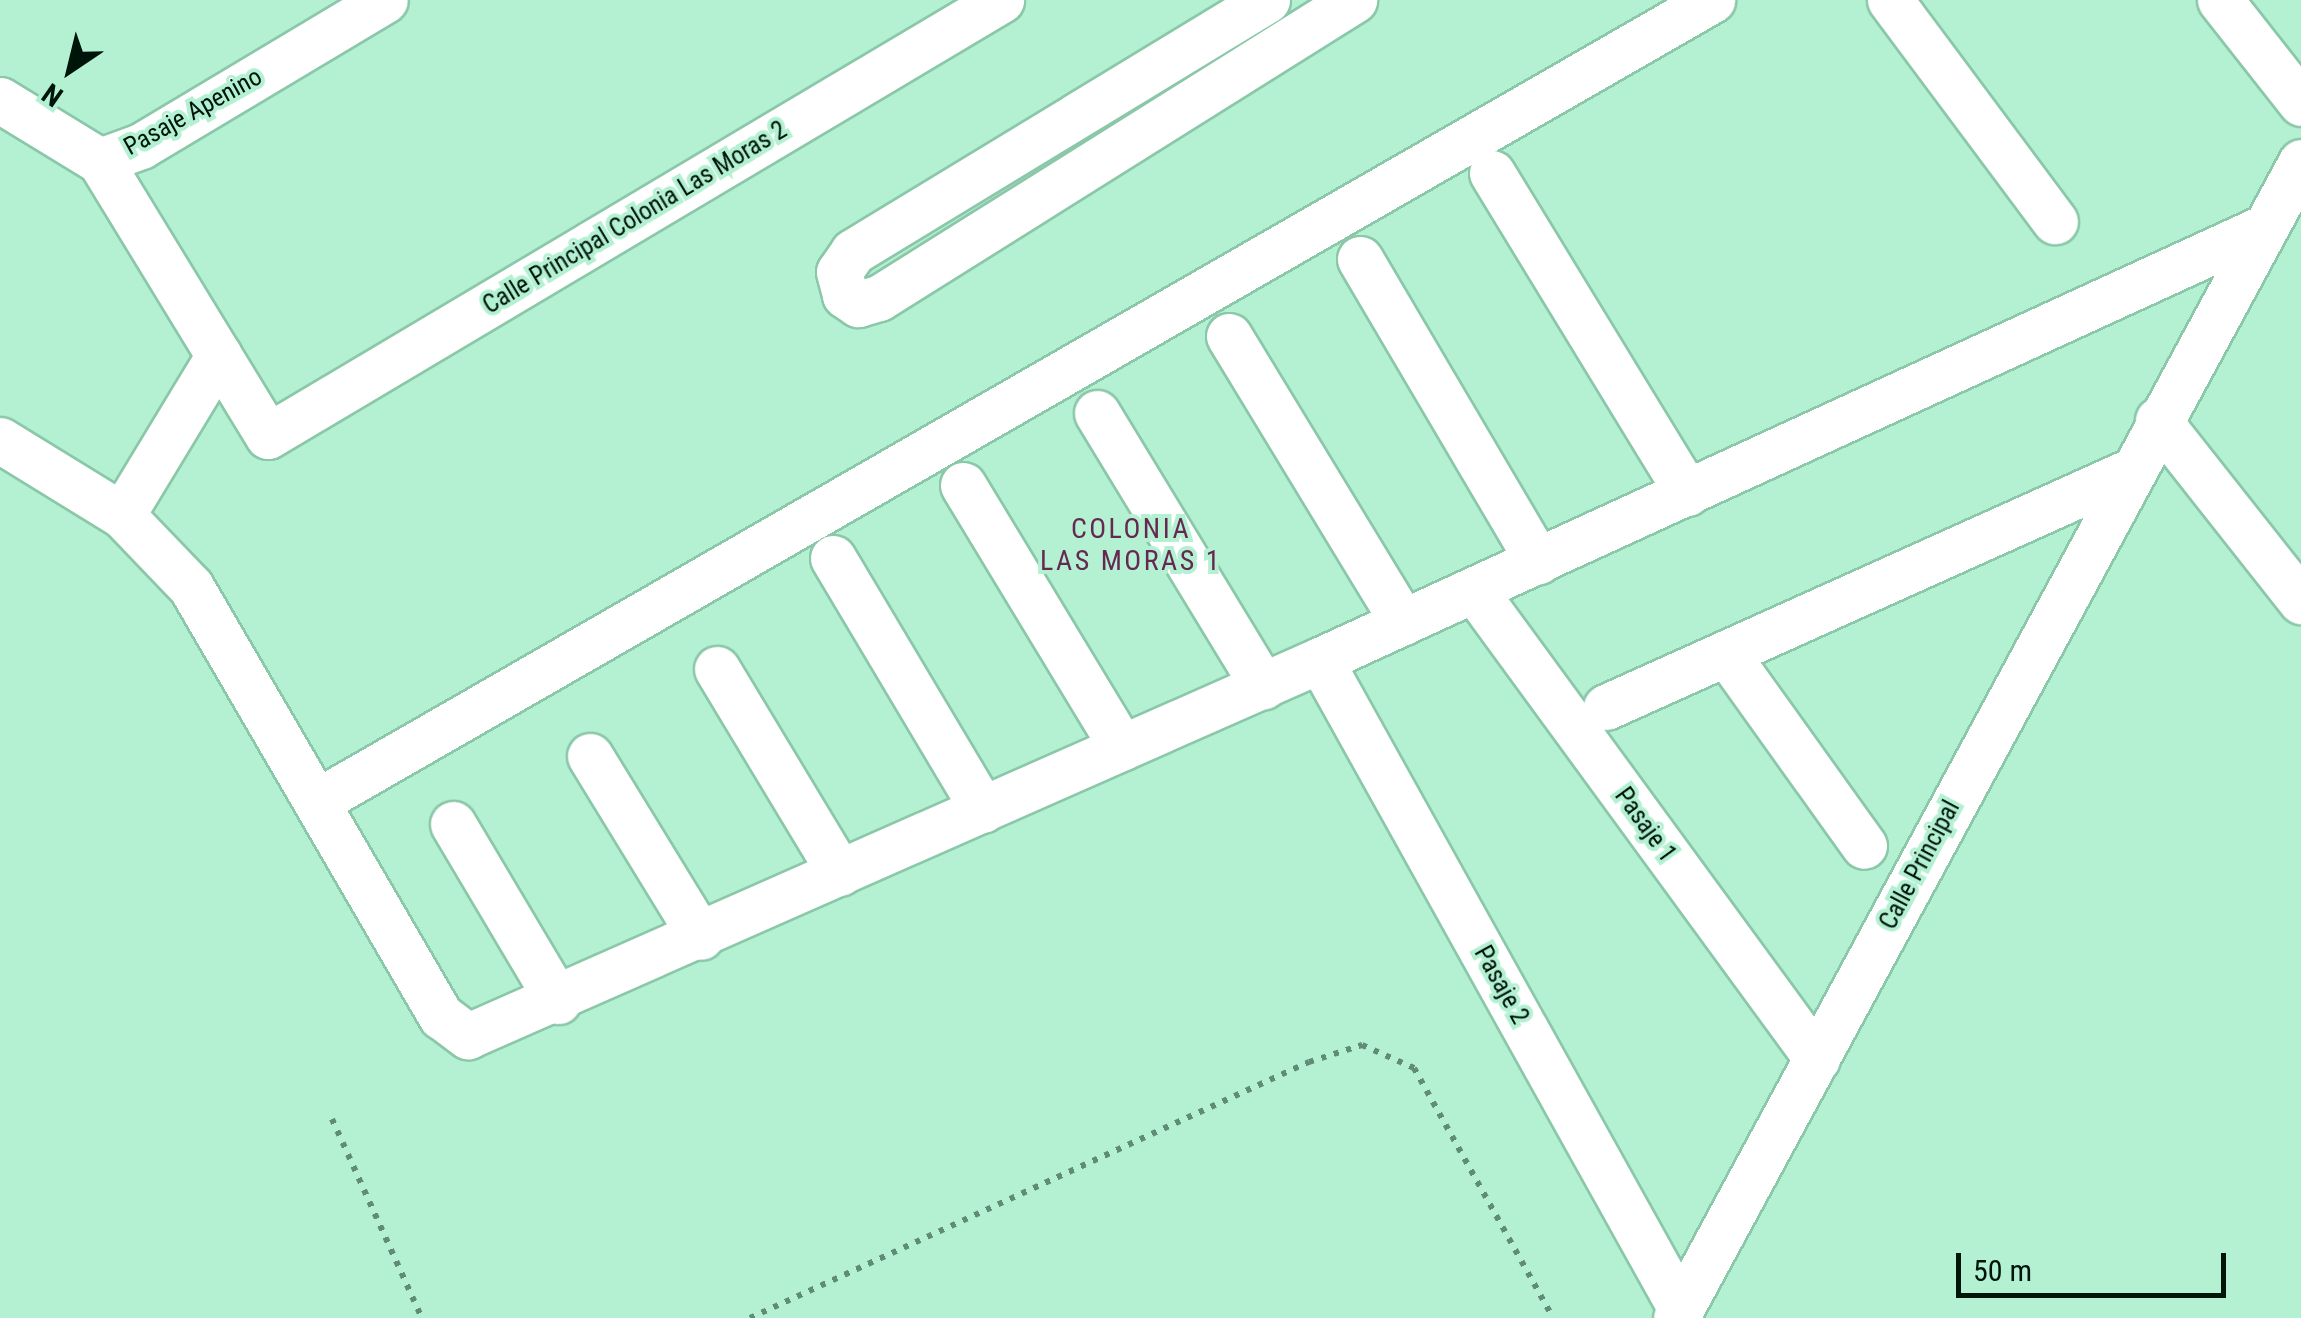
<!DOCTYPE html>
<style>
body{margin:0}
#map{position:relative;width:2301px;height:1318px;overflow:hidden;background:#b3f1d2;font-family:"Roboto Condensed",sans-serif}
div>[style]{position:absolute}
.path>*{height:6px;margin-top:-3px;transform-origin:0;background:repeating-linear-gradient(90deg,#608b75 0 5px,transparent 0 13px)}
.roads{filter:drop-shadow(2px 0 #8bc7a9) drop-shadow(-2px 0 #8bc7a9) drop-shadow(0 2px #8bc7a9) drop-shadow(0 -2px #8bc7a9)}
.minor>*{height:45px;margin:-22.5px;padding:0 22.5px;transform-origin:22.5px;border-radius:22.5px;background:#fff}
span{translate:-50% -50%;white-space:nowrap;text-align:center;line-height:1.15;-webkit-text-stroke:8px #b3f1d2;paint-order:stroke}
.street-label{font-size:25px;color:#00150a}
.neighbourhood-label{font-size:28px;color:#652951;letter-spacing:2.5px}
.north{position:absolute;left:20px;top:20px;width:100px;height:100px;-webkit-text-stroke:8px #b3f1d2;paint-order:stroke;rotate:215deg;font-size:28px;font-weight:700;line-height:40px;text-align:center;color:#00150a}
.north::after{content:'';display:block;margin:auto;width:35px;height:45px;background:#00150a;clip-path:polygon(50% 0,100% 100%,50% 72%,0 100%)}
.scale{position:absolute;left:1956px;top:1253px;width:270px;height:45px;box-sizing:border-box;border:5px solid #00150a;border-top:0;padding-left:12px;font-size:30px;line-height:35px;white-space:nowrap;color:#00150a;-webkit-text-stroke:8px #b3f1d2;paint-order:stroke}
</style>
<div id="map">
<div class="path">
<div style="left:332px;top:1119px;width:218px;rotate:65.7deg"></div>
<div style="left:750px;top:1318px;width:615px;rotate:-24.61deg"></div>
<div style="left:1309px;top:1062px;width:56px;rotate:-17.8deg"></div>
<div style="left:1362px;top:1045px;width:57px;rotate:23.9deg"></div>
<div style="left:1414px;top:1068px;width:286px;rotate:60.9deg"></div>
</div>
<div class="roads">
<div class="minor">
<div style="left:1267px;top:0;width:485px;rotate:148.7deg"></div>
<div style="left:853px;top:252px;width:24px;rotate:125deg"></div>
<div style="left:839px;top:272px;width:24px;rotate:75deg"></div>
<div style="left:845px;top:295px;width:16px;rotate:35deg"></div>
<div style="left:858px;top:304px;width:22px;rotate:-16deg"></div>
<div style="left:879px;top:298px;width:561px;rotate:-32.1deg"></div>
<div style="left:1890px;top:0;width:276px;rotate:53.3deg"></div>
<div style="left:2220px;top:0;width:131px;rotate:51.8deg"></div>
<div style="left:0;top:100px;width:117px;rotate:31.4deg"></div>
<div style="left:100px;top:161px;width:44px;rotate:-20.1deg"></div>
<div style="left:141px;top:146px;width:284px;rotate:-30.9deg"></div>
<div style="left:100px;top:161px;width:322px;rotate:58.6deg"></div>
<div style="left:268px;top:436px;width:853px;rotate:-30.74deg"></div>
<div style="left:1492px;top:173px;width:375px;rotate:58.6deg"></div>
<div style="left:1360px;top:259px;width:351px;rotate:59.5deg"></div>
<div style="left:1229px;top:336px;width:335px;rotate:58.7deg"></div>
<div style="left:1097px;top:413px;width:320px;rotate:58.7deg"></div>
<div style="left:2158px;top:420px;width:231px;rotate:51.7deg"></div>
<div style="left:0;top:440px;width:143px;rotate:31.6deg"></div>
<div style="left:122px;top:515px;width:100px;rotate:46.2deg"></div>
<div style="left:191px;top:587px;width:497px;rotate:59.8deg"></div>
<div style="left:441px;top:1016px;width:34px;rotate:37deg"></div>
<div style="left:468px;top:1036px;width:931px;rotate:-23.81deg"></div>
<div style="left:1320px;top:660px;width:1039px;rotate:-24.62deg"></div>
<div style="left:963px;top:485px;width:307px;rotate:58.8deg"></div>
<div style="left:122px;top:515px;width:187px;rotate:-58.8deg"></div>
<div style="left:833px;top:558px;width:293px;rotate:59.2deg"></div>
<div style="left:1474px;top:590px;width:581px;rotate:53.82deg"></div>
<div style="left:1726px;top:653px;width:237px;rotate:54.4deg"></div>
<div style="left:1320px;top:660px;width:743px;rotate:60.92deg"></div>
<div style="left:717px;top:669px;width:238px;rotate:58.9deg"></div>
<div style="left:1606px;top:707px;width:576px;rotate:-24.21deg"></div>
<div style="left:590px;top:756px;width:212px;rotate:58.5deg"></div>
<div style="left:318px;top:801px;width:1608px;rotate:-29.88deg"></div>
<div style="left:453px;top:824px;width:206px;rotate:59.3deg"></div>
<div style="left:1676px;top:1318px;width:1314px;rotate:-61.6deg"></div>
</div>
</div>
<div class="street-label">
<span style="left:193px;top:112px;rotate:-29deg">Pasaje Apenino</span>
<span style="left:635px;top:218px;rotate:-31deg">Calle Principal Colonia Las Moras 2</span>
<span style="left:1645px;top:825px;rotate:54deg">Pasaje 1</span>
<span style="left:1920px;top:865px;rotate:-62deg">Calle Principal</span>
<span style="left:1501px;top:985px;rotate:61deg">Pasaje 2</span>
</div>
<div class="neighbourhood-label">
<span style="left:1131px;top:545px">COLONIA<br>LAS MORAS 1</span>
</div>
<div class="north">N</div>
<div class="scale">50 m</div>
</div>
